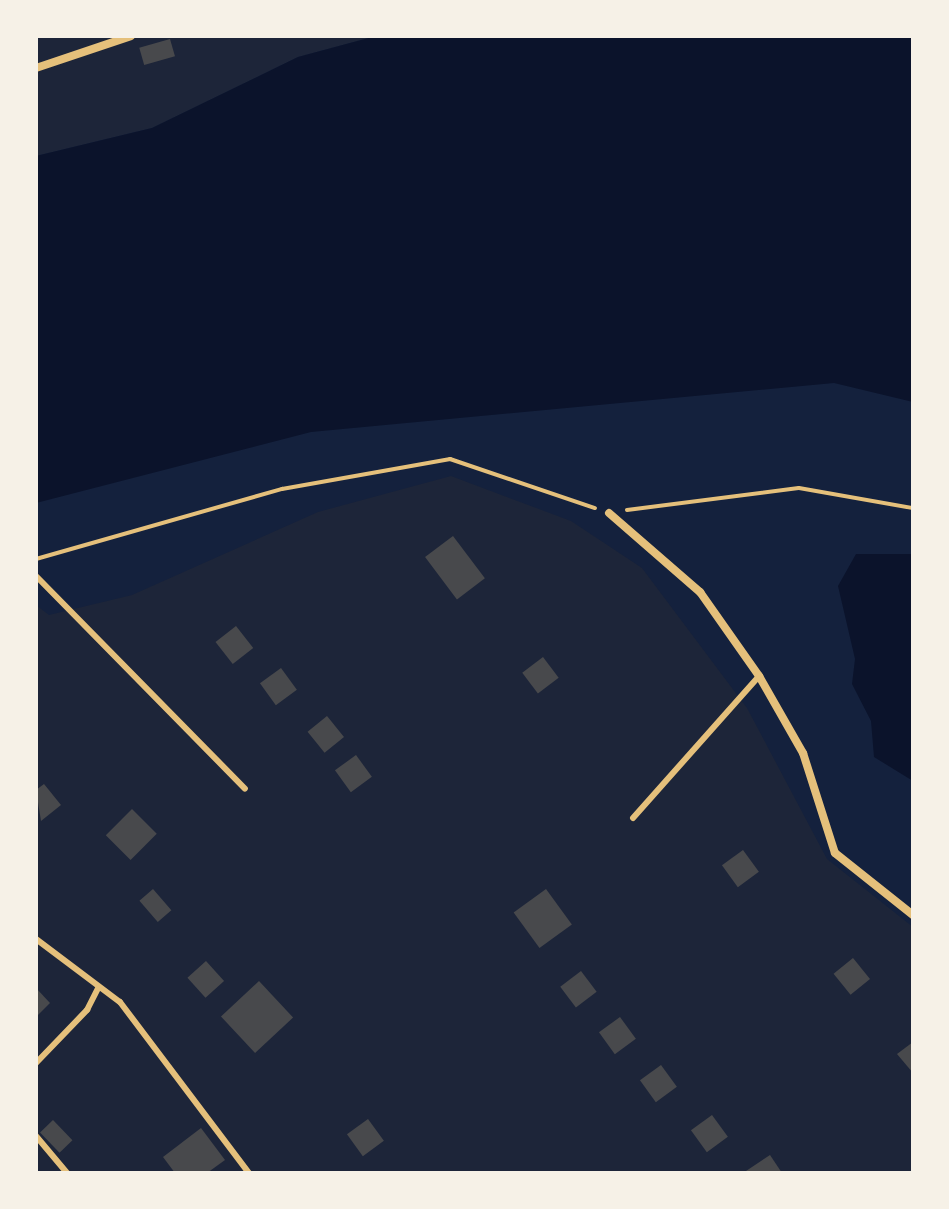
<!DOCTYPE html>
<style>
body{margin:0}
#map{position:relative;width:949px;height:1209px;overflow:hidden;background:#14213d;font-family:"Crimson Pro",serif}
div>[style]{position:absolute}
.green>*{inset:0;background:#1d2539}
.water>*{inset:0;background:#0b132b}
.building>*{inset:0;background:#48494c;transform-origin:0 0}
.path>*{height:4px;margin:-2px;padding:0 2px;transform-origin:2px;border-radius:2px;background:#e5c07b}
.service>*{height:6px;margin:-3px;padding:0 3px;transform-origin:3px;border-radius:3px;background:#e5c07b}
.minor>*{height:8px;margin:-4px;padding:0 4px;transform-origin:4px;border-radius:4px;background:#e5c07b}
span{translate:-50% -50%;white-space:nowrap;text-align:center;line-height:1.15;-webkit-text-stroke:6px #f6f1e7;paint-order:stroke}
.frame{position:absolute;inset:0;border:38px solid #f6f1e7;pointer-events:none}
</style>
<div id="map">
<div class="green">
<div style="clip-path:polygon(36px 36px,376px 36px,298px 57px,152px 128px,36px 156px)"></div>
<div style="clip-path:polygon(451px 476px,571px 521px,642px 568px,747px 708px,827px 859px,913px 927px,913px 1173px,36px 1173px,36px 605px,49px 615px,132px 595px,318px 512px)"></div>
</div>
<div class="water">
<div style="clip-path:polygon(376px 36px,913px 36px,913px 402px,834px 383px,311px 432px,36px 503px,36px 156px,152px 128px,298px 57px)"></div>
<div style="clip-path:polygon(856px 554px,913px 554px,913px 781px,874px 757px,871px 721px,852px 684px,855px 659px,838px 586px)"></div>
</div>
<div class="building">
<div style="left:170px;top:39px;width:18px;height:32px;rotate:74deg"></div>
<div style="left:453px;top:536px;width:53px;height:35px;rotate:53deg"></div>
<div style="left:236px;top:626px;width:28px;height:26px;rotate:52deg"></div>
<div style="left:543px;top:657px;width:26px;height:26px;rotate:53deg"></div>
<div style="left:281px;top:668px;width:27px;height:26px;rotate:54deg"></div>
<div style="left:327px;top:716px;width:27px;height:25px;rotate:51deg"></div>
<div style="left:356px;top:755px;width:27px;height:26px;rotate:54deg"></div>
<div style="clip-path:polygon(44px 784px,61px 805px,41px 821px,36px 790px)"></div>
<div style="left:132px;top:809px;width:35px;height:37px;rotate:45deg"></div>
<div style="left:743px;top:850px;width:27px;height:26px;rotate:54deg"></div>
<div style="left:153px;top:889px;width:28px;height:18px;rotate:49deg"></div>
<div style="left:546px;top:889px;width:44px;height:40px;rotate:54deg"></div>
<div style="left:853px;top:958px;width:27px;height:25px;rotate:51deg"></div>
<div style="left:206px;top:961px;width:27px;height:25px;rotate:48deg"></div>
<div style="left:581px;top:971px;width:26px;height:26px;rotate:53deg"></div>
<div style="left:259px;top:981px;width:50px;height:52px;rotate:47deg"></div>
<div style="clip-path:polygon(36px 988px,50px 1003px,36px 1017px)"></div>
<div style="left:620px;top:1017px;width:27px;height:26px;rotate:54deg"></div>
<div style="clip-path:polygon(913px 1042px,913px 1073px,897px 1054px)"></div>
<div style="left:661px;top:1065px;width:27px;height:26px;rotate:54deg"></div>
<div style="left:712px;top:1115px;width:27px;height:26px;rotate:54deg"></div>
<div style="left:368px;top:1119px;width:27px;height:26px;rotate:54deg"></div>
<div style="left:53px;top:1120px;width:28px;height:18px;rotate:46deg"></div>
<div style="clip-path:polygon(201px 1128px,225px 1160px,207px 1173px,175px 1173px,163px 1157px)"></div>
<div style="clip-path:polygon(770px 1155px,782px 1173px,743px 1173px)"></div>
</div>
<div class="path">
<div style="left:627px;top:510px;width:173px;rotate:-7.3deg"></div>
<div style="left:799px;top:488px;width:116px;rotate:10deg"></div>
<div style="left:36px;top:559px;width:256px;rotate:-15.9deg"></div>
<div style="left:282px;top:489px;width:171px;rotate:-10.1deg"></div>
<div style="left:450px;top:459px;width:153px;rotate:18.7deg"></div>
</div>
<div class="service">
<div style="left:36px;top:576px;width:298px;rotate:45.5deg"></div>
<div style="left:633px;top:818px;width:190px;rotate:-48.4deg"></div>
<div style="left:36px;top:939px;width:105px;rotate:36.9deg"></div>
<div style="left:120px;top:1002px;width:214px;rotate:53deg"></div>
<div style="left:36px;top:1063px;width:74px;rotate:-46.1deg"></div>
<div style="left:87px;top:1010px;width:25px;rotate:-63deg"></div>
<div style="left:36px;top:1136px;width:48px;rotate:50deg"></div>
</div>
<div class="minor">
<div style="left:36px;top:68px;width:100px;rotate:-18.6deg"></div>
<div style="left:609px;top:513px;width:121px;rotate:41deg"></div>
<div style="left:700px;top:592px;width:103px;rotate:54.9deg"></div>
<div style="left:759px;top:676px;width:89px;rotate:60.3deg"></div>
<div style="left:803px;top:753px;width:105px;rotate:72.3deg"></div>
<div style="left:835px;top:853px;width:100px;rotate:38.5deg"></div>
</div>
<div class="frame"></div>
</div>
